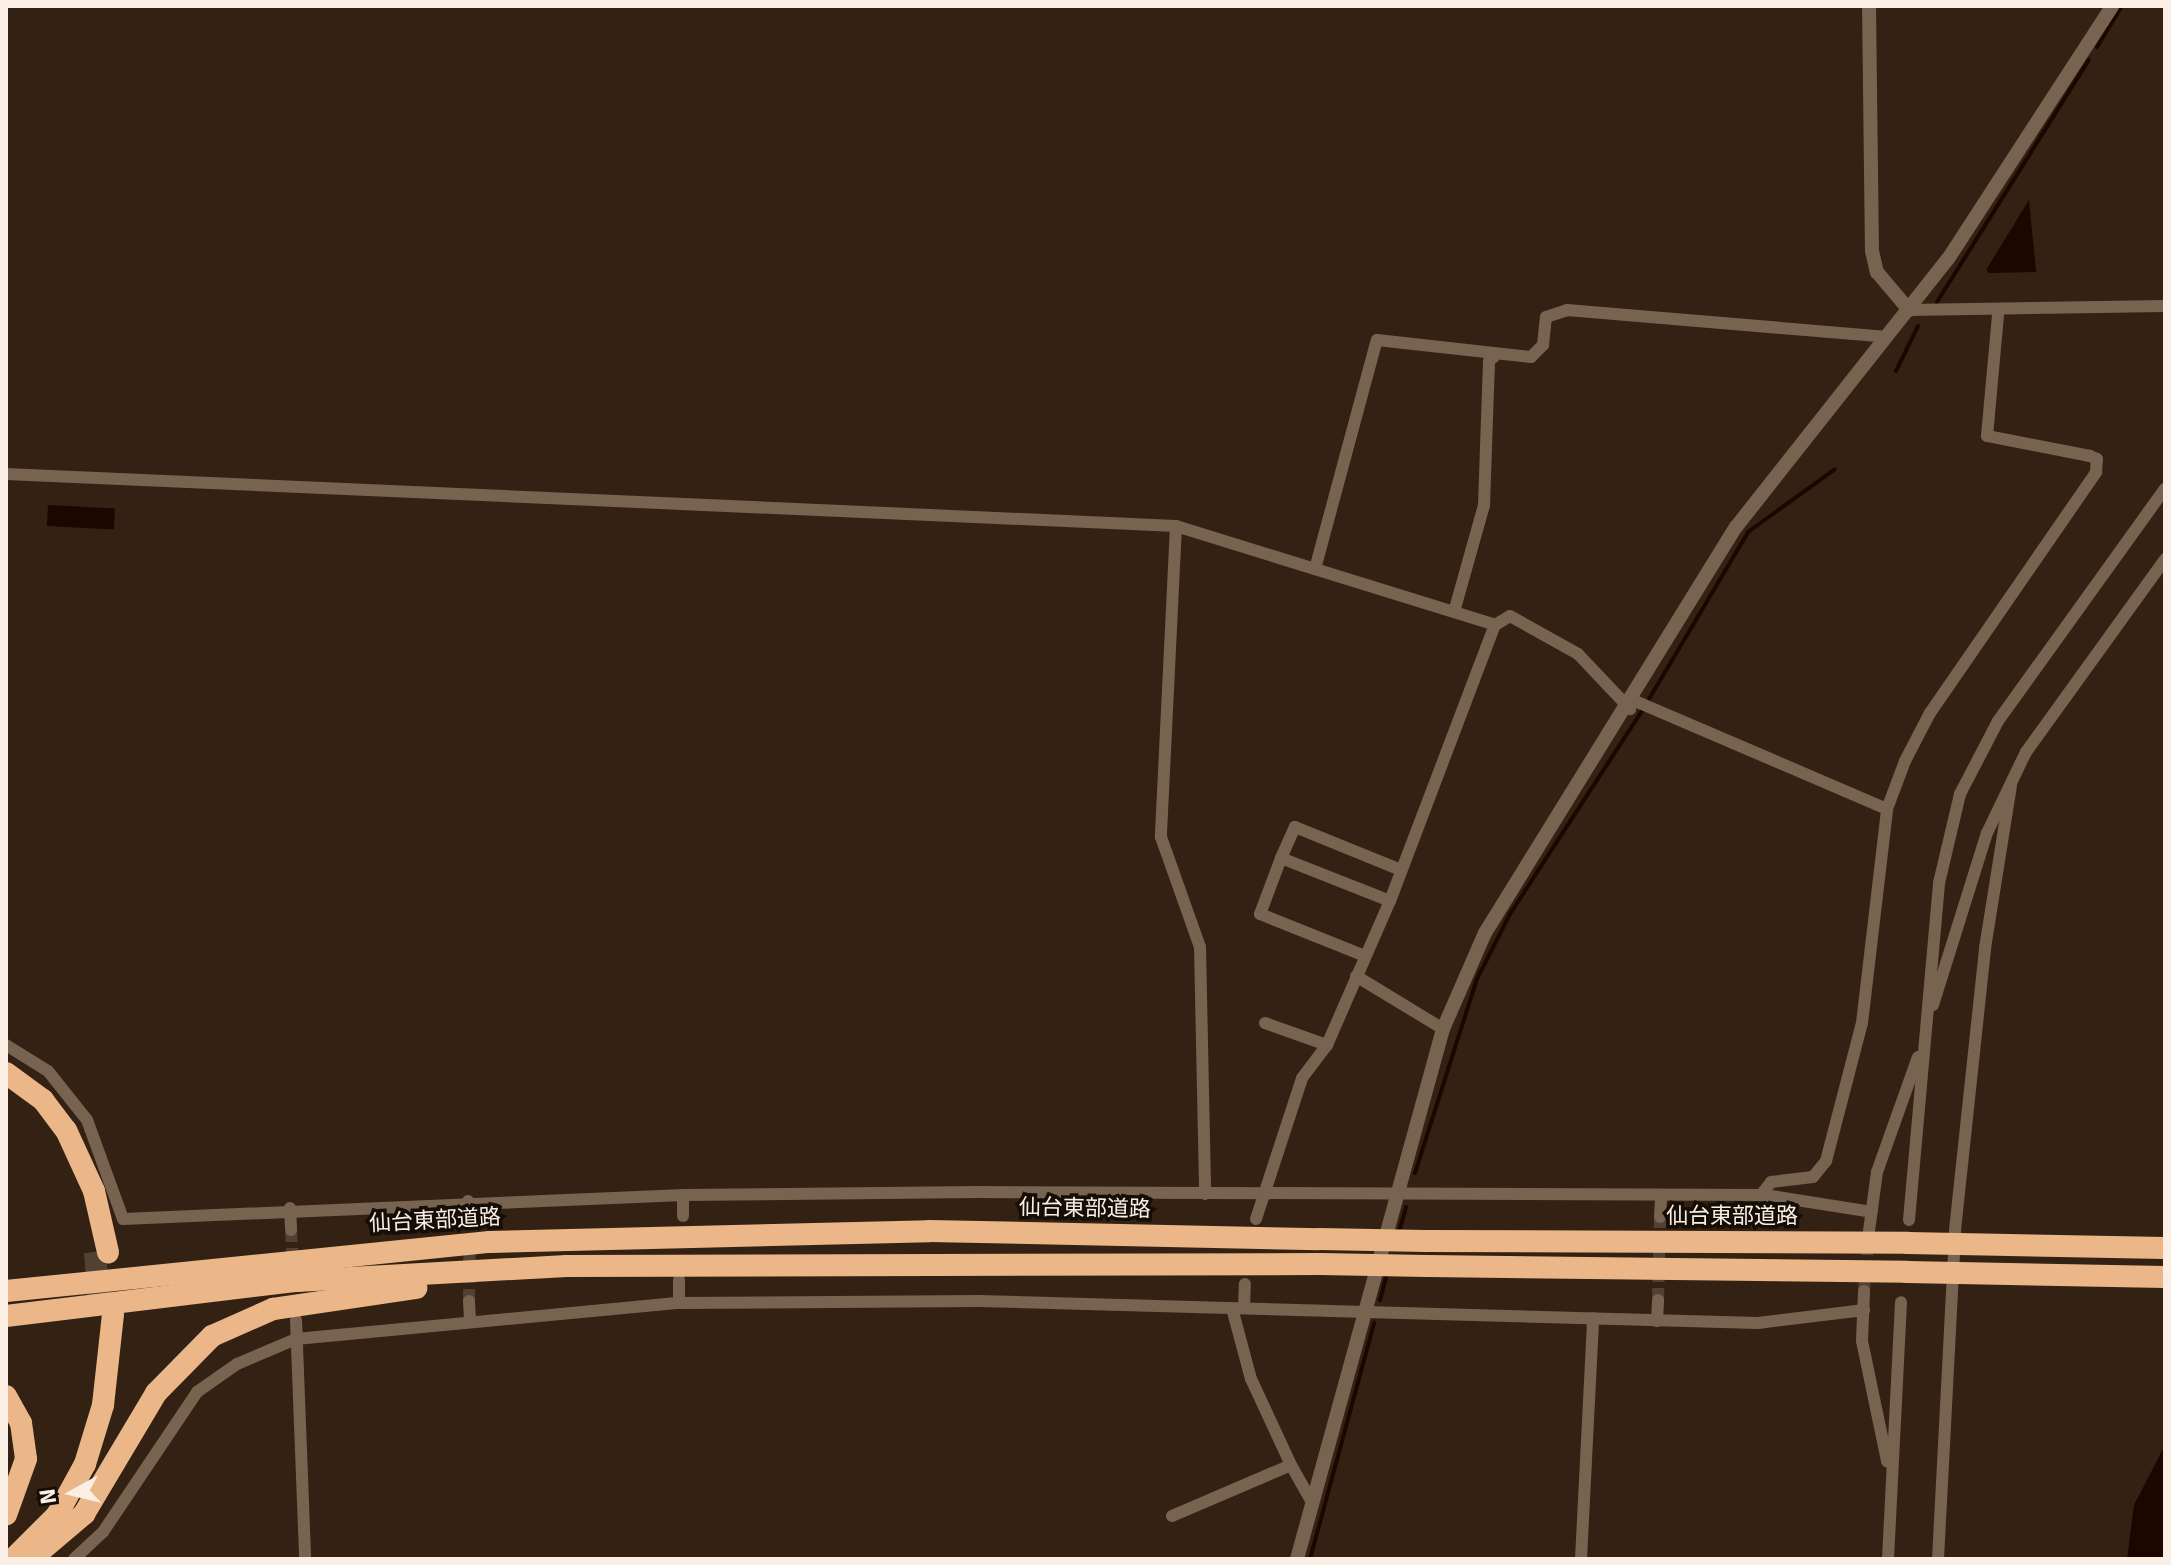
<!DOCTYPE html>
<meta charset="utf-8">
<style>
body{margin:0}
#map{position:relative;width:2171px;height:1565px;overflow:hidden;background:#332213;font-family:Signika,"Noto Sans JP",sans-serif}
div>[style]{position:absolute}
.water>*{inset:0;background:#1b0600;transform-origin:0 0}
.stream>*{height:4px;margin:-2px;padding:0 2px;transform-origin:2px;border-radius:2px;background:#1b0600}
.minor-tunnel>*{height:12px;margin-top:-6px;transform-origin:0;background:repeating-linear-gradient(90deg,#514132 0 12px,transparent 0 18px)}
.motorway-tunnel>*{height:22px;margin-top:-11px;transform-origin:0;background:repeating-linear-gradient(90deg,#514132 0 22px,transparent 0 33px)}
.minor>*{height:12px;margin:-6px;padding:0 6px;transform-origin:6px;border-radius:6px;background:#786351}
.tertiary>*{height:14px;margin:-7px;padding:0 7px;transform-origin:7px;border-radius:7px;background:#786351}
.motorway>*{height:22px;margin:-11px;padding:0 11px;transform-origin:11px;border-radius:11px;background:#ebb788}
.motorway-bridge>*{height:22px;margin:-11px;padding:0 11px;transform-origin:11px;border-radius:11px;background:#ebb788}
span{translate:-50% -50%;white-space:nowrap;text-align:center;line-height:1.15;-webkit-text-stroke:7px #150e07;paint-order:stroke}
.street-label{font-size:22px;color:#fbefe5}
.frame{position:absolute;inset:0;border:8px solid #fbefe5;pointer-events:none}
.north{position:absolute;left:32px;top:1453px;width:80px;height:80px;-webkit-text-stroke:6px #150e07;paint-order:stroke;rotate:262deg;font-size:22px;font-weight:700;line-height:32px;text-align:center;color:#fbefe5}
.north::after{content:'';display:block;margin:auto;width:28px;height:36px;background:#fbefe5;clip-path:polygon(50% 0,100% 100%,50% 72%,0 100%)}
</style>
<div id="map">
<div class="water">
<div style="clip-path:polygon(2029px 200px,2036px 272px,1989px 273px,1986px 270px)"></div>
<div style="left:48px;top:505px;width:67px;height:21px;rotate:3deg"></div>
<div style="clip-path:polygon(2165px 1445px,2165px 1559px,2127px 1559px,2134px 1505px)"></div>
</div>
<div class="stream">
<div style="left:2097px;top:47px;width:48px;rotate:-58.6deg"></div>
<div style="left:1937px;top:302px;width:286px;rotate:-57.9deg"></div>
<div style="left:1896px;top:371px;width:50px;rotate:-63.9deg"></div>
<div style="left:1649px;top:699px;width:194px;rotate:-59.3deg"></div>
<div style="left:1748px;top:532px;width:107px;rotate:-35.9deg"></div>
<div style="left:1415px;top:1173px;width:204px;rotate:-72.3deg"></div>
<div style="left:1477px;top:979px;width:73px;rotate:-63.1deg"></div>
<div style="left:1510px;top:914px;width:242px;rotate:-57deg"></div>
<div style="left:1399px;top:1232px;width:26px;rotate:-74deg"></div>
<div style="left:1380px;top:1300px;width:30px;rotate:-75deg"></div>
<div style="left:1310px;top:1559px;width:245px;rotate:-74.8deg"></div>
</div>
<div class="minor-tunnel">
<div style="left:291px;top:1230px;width:35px;rotate:87deg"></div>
<div style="left:1864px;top:1291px;width:53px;rotate:-85.7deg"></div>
<div style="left:1658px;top:1300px;width:83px;rotate:-88.6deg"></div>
<div style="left:469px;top:1301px;width:80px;rotate:-89.3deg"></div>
</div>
<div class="motorway-tunnel">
<div style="left:95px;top:1252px;width:65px;rotate:85.6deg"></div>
</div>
<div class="minor">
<div style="left:1909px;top:310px;width:256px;rotate:-0.9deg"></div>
<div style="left:6px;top:474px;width:1171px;rotate:2.54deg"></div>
<div style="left:1176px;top:526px;width:334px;rotate:17.2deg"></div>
<div style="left:1176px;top:526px;width:311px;rotate:92.8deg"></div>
<div style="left:1161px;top:837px;width:117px;rotate:70.5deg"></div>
<div style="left:1200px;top:947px;width:247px;rotate:88.8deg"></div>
<div style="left:1315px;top:569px;width:237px;rotate:-74.9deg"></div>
<div style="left:1377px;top:340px;width:155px;rotate:6.3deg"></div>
<div style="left:1531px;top:357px;width:17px;rotate:-45deg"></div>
<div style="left:1543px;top:345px;width:28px;rotate:-84deg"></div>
<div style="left:1546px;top:317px;width:22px;rotate:-18deg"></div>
<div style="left:1567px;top:310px;width:321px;rotate:4.8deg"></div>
<div style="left:1454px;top:612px;width:111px;rotate:-74.3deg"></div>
<div style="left:1484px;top:505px;width:144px;rotate:-88deg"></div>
<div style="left:1489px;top:361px;width:9px;rotate:-41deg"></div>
<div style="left:1635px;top:701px;width:274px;rotate:23.2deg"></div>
<div style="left:1281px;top:858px;width:117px;rotate:21.5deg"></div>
<div style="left:1365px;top:956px;width:113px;rotate:-158.2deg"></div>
<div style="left:1260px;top:914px;width:60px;rotate:-69.4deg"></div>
<div style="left:1281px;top:858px;width:34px;rotate:-66deg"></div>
<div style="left:1295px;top:827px;width:114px;rotate:22.1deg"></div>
<div style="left:1356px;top:976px;width:102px;rotate:31.3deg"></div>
<div style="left:1933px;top:1005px;width:180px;rotate:-72.6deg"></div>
<div style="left:1987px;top:833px;width:90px;rotate:-64.3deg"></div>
<div style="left:2026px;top:752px;width:238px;rotate:-54.2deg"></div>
<div style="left:1265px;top:1023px;width:66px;rotate:19.5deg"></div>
<div style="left:6px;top:1045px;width:49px;rotate:31.8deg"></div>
<div style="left:48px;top:1071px;width:63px;rotate:51.5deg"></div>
<div style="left:87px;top:1120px;width:105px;rotate:70deg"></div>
<div style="left:123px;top:1219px;width:561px;rotate:-2.45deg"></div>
<div style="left:683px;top:1195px;width:295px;rotate:-0.6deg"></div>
<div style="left:978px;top:1192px;width:787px;rotate:0.22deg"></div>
<div style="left:1765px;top:1195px;width:108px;rotate:9deg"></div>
<div style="left:1761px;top:1195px;width:16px;rotate:-52deg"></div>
<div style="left:1771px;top:1182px;width:42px;rotate:-6.8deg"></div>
<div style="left:1813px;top:1177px;width:21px;rotate:-51deg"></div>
<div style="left:1826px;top:1161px;width:143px;rotate:-75.4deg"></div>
<div style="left:1862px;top:1023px;width:215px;rotate:-83.3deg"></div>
<div style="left:1887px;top:809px;width:51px;rotate:-69.4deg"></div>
<div style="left:1905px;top:761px;width:54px;rotate:-62.5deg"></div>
<div style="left:1930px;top:713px;width:293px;rotate:-55.4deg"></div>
<div style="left:2096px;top:472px;width:13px;rotate:-86deg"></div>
<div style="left:2097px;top:459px;width:8px;rotate:-157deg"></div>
<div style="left:2090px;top:456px;width:105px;rotate:-169deg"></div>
<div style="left:1987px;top:436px;width:122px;rotate:-84.8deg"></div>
<div style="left:468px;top:1201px;width:20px;rotate:84deg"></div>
<div style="left:290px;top:1208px;width:22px;rotate:87deg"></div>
<div style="left:683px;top:1216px;width:21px;rotate:-90deg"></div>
<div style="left:1660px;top:1217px;width:22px;rotate:-87deg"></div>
<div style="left:1256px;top:1219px;width:148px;rotate:-71.9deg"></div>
<div style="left:1302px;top:1078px;width:41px;rotate:-52.9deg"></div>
<div style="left:1327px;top:1045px;width:157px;rotate:-66.4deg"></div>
<div style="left:1390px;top:901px;width:295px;rotate:-69.2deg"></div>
<div style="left:1495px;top:625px;width:17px;rotate:-31deg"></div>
<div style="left:1510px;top:616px;width:78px;rotate:29.2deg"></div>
<div style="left:1578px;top:654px;width:76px;rotate:46.6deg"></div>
<div style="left:1909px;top:1220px;width:338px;rotate:-84.9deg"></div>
<div style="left:1939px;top:883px;width:91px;rotate:-76.7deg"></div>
<div style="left:1960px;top:794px;width:82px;rotate:-62.5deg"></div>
<div style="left:1998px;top:721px;width:286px;rotate:-54.3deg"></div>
<div style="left:1869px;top:1231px;width:60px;rotate:-82.3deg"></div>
<div style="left:1877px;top:1172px;width:122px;rotate:-70.4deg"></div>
<div style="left:679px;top:1280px;width:23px;rotate:90deg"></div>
<div style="left:1864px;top:1291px;width:50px;rotate:92.3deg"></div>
<div style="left:1862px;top:1341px;width:123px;rotate:78.2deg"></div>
<div style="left:469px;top:1301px;width:20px;rotate:87deg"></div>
<div style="left:1244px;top:1308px;width:24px;rotate:-88deg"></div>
<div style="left:296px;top:1320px;width:239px;rotate:87.8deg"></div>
<div style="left:1657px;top:1321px;width:21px;rotate:-87deg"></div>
<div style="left:1291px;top:1465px;width:45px;rotate:60.6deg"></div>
<div style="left:1172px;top:1516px;width:129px;rotate:-23.2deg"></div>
<div style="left:1291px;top:1465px;width:95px;rotate:-114.9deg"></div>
<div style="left:1251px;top:1379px;width:73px;rotate:-105deg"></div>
<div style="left:74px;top:1559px;width:40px;rotate:-43deg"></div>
<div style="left:103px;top:1532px;width:169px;rotate:-56.1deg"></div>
<div style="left:197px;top:1392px;width:49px;rotate:-35deg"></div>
<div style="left:237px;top:1364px;width:64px;rotate:-23deg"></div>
<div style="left:296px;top:1339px;width:385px;rotate:-5.4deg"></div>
<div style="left:679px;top:1303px;width:300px;rotate:-0.4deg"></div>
<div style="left:979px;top:1301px;width:779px;rotate:1.62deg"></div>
<div style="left:1758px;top:1323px;width:107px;rotate:-7deg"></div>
<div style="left:1581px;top:1559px;width:241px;rotate:-87.1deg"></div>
<div style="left:1888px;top:1559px;width:257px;rotate:-87.1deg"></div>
<div style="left:1938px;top:1559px;width:329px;rotate:-87deg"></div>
<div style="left:1955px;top:1230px;width:284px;rotate:-83.9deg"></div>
<div style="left:1985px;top:948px;width:164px;rotate:-80.9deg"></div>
</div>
<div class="tertiary">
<div style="left:1869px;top:6px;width:245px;rotate:89.3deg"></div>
<div style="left:1872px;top:251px;width:22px;rotate:77deg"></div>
<div style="left:1877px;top:272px;width:50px;rotate:49.9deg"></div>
<div style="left:1297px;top:1559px;width:550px;rotate:-74.6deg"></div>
<div style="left:1443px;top:1029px;width:105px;rotate:-66.4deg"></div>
<div style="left:1485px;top:933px;width:477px;rotate:-58.3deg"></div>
<div style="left:1736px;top:527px;width:342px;rotate:-51.7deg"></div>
<div style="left:1948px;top:259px;width:302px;rotate:-57deg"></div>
</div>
<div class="motorway">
<div style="left:6px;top:1073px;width:46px;rotate:36.1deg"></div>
<div style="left:43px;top:1100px;width:38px;rotate:53deg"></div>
<div style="left:66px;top:1130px;width:67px;rotate:65.3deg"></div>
<div style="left:94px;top:1191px;width:63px;rotate:77.1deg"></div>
<div style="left:1426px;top:1241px;width:482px;rotate:0.2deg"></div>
<div style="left:1427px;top:1266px;width:480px;rotate:0.7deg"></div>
<div style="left:6px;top:1291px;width:486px;rotate:-5.8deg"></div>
<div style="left:490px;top:1242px;width:439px;rotate:-1.4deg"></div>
<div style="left:929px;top:1231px;width:390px;rotate:1.2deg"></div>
<div style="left:6px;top:1316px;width:293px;rotate:-6.9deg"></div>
<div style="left:297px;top:1281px;width:270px;rotate:-3.2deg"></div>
<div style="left:567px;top:1266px;width:753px;rotate:-0.15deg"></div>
<div style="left:6px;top:1396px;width:31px;rotate:61deg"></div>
<div style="left:21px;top:1423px;width:36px;rotate:82deg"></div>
<div style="left:26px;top:1459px;width:59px;rotate:109.7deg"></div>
<div style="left:13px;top:1559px;width:62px;rotate:-45deg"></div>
<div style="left:57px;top:1515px;width:58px;rotate:-61.2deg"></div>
<div style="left:85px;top:1464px;width:62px;rotate:-73deg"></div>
<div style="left:103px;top:1405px;width:91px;rotate:-83.7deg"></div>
<div style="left:31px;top:1559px;width:70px;rotate:-40.3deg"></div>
<div style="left:84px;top:1514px;width:141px;rotate:-59.2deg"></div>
<div style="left:156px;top:1393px;width:80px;rotate:-45.5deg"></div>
<div style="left:212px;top:1336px;width:67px;rotate:-23.9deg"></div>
<div style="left:273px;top:1309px;width:145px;rotate:-8.4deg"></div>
</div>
<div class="motorway-bridge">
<div style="left:1319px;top:1239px;width:107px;rotate:1.1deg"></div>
<div style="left:1908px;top:1243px;width:257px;rotate:1.1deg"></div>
<div style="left:1320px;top:1264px;width:107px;rotate:1.1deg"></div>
<div style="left:1907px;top:1272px;width:258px;rotate:1.1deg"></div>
</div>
<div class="street-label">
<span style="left:1085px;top:1208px;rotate:1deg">仙台東部道路</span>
<span style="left:1732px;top:1216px">仙台東部道路</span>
<span style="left:435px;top:1220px;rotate:-3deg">仙台東部道路</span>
</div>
<div class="frame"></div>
<div class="north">N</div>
</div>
